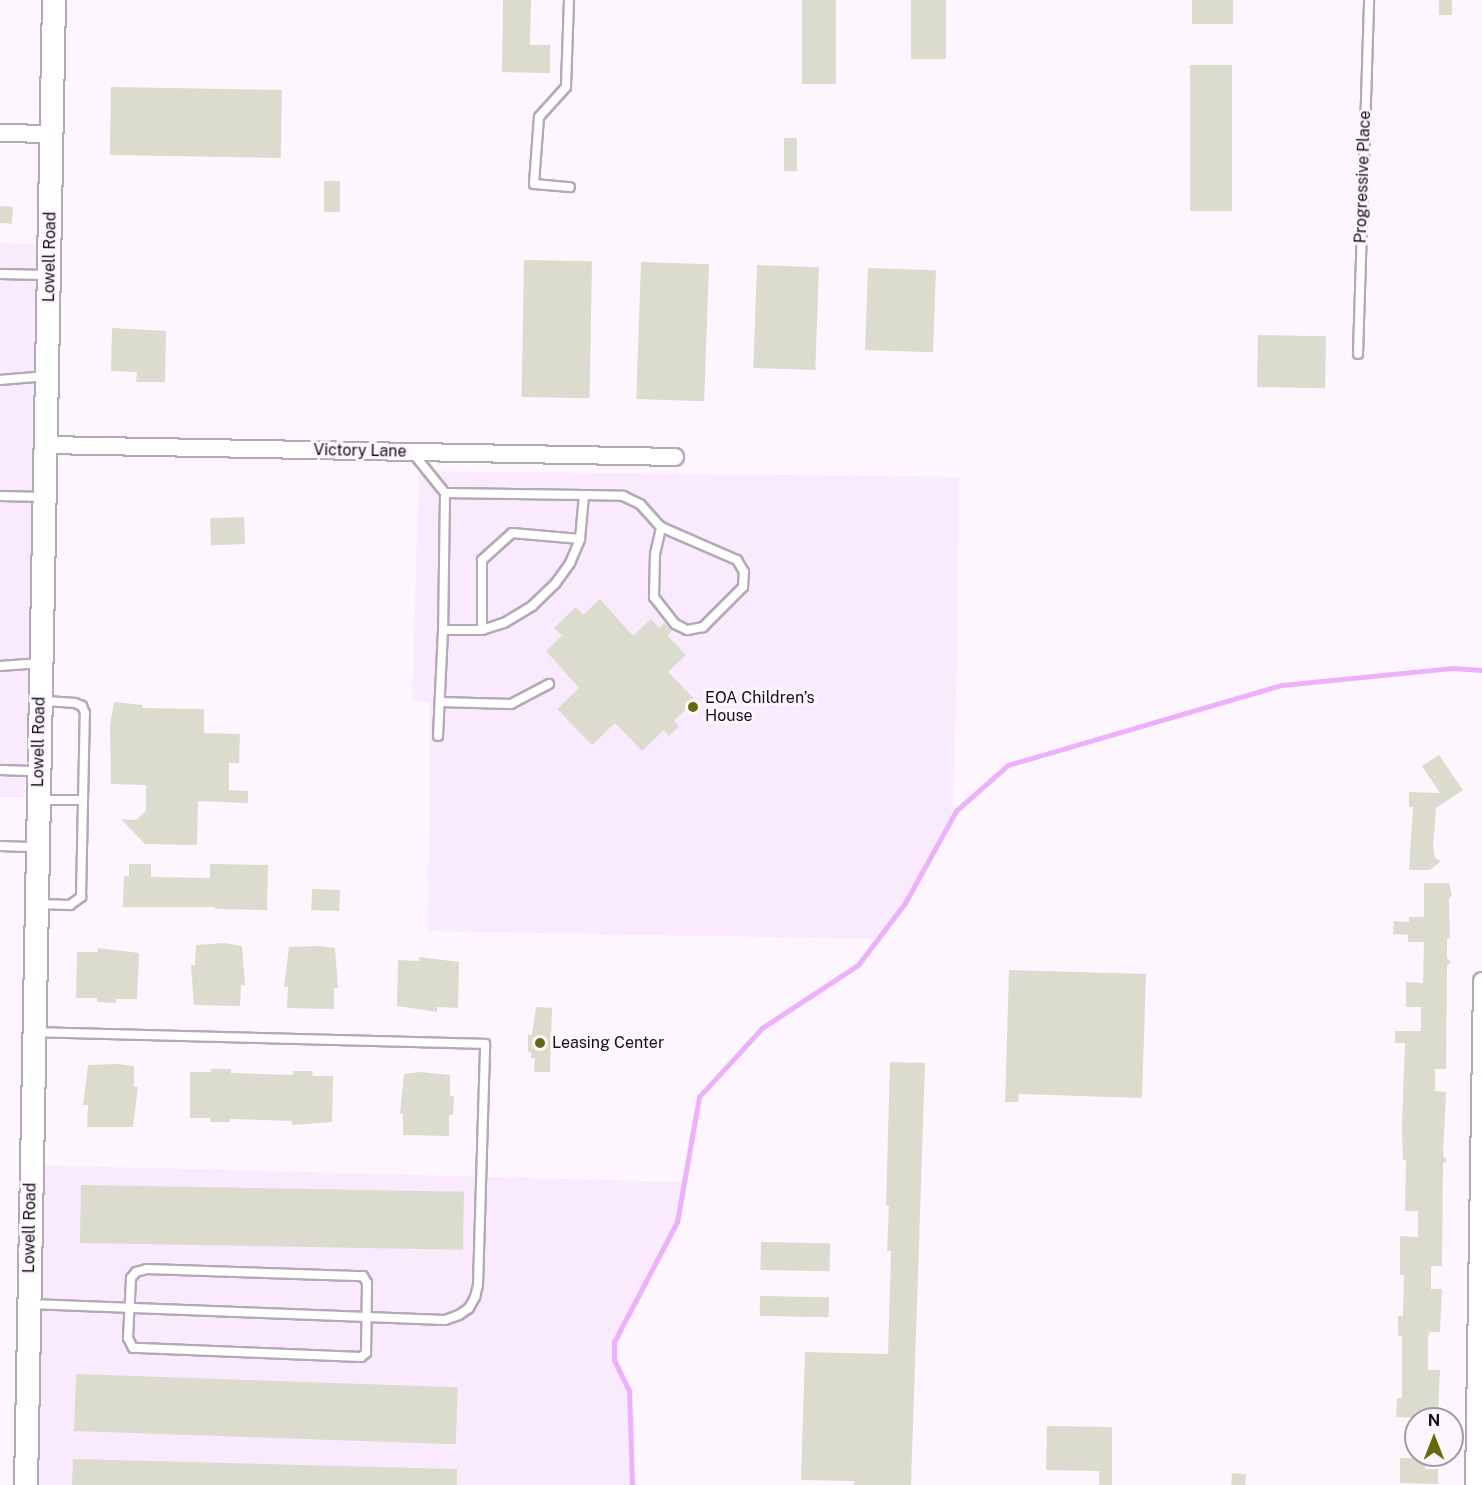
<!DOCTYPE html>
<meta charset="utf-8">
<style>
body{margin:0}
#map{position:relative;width:1482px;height:1485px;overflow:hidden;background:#fdf6ff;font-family:"Public Sans",sans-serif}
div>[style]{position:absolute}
.built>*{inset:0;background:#faeafd}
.stream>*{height:4.5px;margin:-2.25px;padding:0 2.25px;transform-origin:2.25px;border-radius:2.25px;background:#edb0fc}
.building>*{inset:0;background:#dbdccd;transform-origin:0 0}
.roads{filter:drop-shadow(2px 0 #b4aab7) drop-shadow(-2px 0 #b4aab7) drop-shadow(0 2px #b4aab7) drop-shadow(0 -2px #b4aab7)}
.lane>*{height:8px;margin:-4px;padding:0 4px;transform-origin:4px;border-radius:4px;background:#fff}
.street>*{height:16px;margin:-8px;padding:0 8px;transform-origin:8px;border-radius:8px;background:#fff}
.secondary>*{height:22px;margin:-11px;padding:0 11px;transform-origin:11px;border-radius:11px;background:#fff}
.dots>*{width:16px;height:16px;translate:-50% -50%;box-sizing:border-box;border:3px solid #fdf6ff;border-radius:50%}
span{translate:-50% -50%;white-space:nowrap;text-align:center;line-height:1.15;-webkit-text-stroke:6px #fdf6ff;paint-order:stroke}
.street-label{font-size:16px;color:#141115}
.poi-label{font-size:16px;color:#141115}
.left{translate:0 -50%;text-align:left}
.north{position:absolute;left:1404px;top:1407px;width:60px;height:60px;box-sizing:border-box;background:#fdf6ff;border:2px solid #a09aa1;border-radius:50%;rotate:0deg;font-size:16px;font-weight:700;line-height:24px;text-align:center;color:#141115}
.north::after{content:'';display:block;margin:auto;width:21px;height:27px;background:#656909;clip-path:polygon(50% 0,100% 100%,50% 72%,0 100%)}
</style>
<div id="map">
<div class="built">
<div style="clip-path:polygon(0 243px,39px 244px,25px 797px,0 797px)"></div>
<div style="clip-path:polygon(419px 471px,959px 477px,956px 714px,952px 819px,905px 903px,877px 939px,428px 931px,430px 702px,412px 701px)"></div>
<div style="clip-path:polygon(32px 1165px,684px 1182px,677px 1222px,614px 1342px,614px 1360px,629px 1391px,632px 1485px,26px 1485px)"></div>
</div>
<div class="stream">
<div style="left:632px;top:1485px;width:94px;rotate:-91.8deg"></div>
<div style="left:629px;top:1391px;width:34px;rotate:-116deg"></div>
<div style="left:614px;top:1360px;width:18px;rotate:-90deg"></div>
<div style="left:614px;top:1342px;width:136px;rotate:-62.3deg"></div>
<div style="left:677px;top:1222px;width:127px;rotate:-80deg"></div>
<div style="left:699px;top:1097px;width:93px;rotate:-47.6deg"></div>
<div style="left:762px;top:1028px;width:115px;rotate:-33.3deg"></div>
<div style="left:858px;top:965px;width:78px;rotate:-52.8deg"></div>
<div style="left:905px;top:903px;width:105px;rotate:-61deg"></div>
<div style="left:956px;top:811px;width:69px;rotate:-41.5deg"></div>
<div style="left:1008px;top:765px;width:285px;rotate:-16.3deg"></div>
<div style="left:1282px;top:685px;width:172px;rotate:-5.7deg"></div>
<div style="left:1453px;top:668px;width:29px;rotate:4deg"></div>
</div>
<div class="building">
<div style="clip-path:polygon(503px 0,531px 0,530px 45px,550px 45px,550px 73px,502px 72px)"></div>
<div style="left:802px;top:0;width:34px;height:84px"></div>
<div style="left:911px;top:0;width:35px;height:59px"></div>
<div style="left:1192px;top:0;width:41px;height:24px"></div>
<div style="left:1439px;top:0;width:13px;height:15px"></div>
<div style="left:1190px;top:65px;width:42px;height:146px"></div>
<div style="left:111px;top:87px;width:171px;height:68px;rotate:1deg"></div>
<div style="left:784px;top:138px;width:13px;height:33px"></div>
<div style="left:324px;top:181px;width:16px;height:31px"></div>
<div style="left:0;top:206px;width:13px;height:17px;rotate:4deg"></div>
<div style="left:524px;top:260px;width:68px;height:137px;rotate:1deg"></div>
<div style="left:641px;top:262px;width:68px;height:137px;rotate:2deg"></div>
<div style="left:757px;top:265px;width:62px;height:103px;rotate:2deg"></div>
<div style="left:868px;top:268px;width:68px;height:82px;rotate:2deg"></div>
<div style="clip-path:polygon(112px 328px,166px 331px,165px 382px,136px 382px,137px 372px,111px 371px)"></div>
<div style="left:1258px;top:335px;width:68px;height:52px;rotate:1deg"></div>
<div style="left:244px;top:517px;width:27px;height:34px;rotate:88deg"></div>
<div style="clip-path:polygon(600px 599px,633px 636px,651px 619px,659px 628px,664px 623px,672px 631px,667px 635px,686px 655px,668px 672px,695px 700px,674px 721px,679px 726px,669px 736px,664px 730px,642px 751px,615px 723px,592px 745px,557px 709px,579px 688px,546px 651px,562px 635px,554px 628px,576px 607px,583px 615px)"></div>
<div style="clip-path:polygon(114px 702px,143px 705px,142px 708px,204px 709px,204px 733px,240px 734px,239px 763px,229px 763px,229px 790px,248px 791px,248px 803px,198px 801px,197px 845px,145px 844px,121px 819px,136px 820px,146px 811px,146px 785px,111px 784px,110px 725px)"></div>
<div style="clip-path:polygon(1439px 755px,1463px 790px,1436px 808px,1433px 847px,1435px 858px,1441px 861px,1430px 870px,1409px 870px,1413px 807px,1409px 807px,1409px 792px,1440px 793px,1422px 766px)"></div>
<div style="clip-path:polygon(129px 864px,151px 864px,151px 877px,210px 878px,210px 864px,268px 865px,267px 910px,215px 909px,215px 907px,123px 907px,124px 876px,129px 876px)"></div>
<div style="clip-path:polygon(1424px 883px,1449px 883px,1452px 895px,1449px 899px,1450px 938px,1447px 938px,1447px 958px,1451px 962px,1447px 966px,1446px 1069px,1435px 1069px,1435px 1091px,1446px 1092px,1443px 1156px,1447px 1160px,1443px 1164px,1442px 1266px,1431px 1266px,1431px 1289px,1442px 1289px,1440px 1332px,1430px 1332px,1428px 1336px,1428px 1370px,1440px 1370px,1438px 1413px,1427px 1413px,1427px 1418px,1396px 1417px,1397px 1398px,1402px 1398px,1402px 1336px,1398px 1336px,1398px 1316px,1403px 1316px,1404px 1275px,1400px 1275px,1400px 1236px,1418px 1237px,1418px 1211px,1405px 1211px,1406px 1160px,1403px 1160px,1402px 1127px,1405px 1043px,1395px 1043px,1395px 1031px,1421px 1031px,1421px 1007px,1406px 1007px,1406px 982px,1423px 983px,1424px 942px,1408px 942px,1408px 935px,1393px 934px,1394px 921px,1409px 922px,1409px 917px,1424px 917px)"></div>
<div style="left:312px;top:889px;width:28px;height:21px;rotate:2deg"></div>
<div style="clip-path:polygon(225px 943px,242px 946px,245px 985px,241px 985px,240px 1006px,194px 1005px,191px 965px,195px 965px,196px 945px)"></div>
<div style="clip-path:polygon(318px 946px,335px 948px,338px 988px,334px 988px,334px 1009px,287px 1008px,288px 987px,284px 987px,289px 947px)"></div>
<div style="clip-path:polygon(98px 948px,139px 953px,137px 999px,116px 999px,116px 1003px,97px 1002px,97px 998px,76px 998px,77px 952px,98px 952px)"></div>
<div style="clip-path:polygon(419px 957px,459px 962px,458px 1008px,437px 1007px,437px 1012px,397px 1006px,398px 960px,419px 961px)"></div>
<div style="clip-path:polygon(1009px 970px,1146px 974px,1142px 1098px,1019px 1094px,1018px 1102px,1005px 1102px)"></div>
<div style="clip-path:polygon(536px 1007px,552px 1008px,550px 1072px,534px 1072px,535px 1058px,531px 1058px,531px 1052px,528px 1052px,528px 1035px,532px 1035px)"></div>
<div style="clip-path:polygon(890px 1062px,925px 1063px,911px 1485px,854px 1485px,854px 1481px,801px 1480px,805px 1352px,888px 1354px,891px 1251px,887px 1251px,889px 1206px,886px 1205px)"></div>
<div style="clip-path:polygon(118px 1064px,134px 1066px,134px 1087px,138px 1087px,133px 1127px,87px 1127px,88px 1105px,83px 1105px,88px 1065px)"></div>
<div style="clip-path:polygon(211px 1069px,231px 1069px,231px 1073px,293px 1075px,293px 1071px,313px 1071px,312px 1076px,333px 1076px,332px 1122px,292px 1125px,292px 1121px,230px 1119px,230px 1122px,210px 1122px,210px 1118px,190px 1118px,190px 1072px,211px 1072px)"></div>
<div style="clip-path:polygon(421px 1072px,450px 1075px,450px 1096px,454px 1096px,453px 1115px,449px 1115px,449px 1136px,403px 1135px,403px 1114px,400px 1114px,404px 1074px)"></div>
<div style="left:81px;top:1185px;width:383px;height:58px;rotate:1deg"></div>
<div style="left:761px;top:1242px;width:69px;height:28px;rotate:1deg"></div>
<div style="left:760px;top:1296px;width:69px;height:20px;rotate:1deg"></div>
<div style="left:76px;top:1374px;width:382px;height:57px;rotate:2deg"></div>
<div style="clip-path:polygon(1047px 1426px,1112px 1427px,1112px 1485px,1099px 1485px,1099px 1471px,1046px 1470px)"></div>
<div style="clip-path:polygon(1400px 1458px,1425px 1458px,1425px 1469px,1438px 1469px,1438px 1484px,1400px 1483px)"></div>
<div style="clip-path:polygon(73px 1459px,457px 1469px,457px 1485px,72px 1485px)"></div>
<div style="left:1232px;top:1473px;width:14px;height:12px;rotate:4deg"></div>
</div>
<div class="roads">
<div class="lane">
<div style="left:569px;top:0;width:87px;rotate:92deg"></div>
<div style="left:566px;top:87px;width:40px;rotate:132deg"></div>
<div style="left:539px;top:117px;width:67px;rotate:94.3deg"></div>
<div style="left:534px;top:184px;width:36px;rotate:5deg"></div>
<div style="left:0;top:274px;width:46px;rotate:1.2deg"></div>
<div style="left:1358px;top:354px;width:354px;rotate:-88.2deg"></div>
<div style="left:0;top:380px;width:47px;rotate:-4.9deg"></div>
<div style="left:412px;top:452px;width:53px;rotate:51.2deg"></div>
<div style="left:445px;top:493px;width:137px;rotate:90.8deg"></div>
<div style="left:443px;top:630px;width:39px"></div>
<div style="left:482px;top:630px;width:23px;rotate:-18deg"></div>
<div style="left:504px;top:623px;width:33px;rotate:-31deg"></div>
<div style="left:532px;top:606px;width:32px;rotate:-44deg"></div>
<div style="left:555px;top:584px;width:26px;rotate:-54deg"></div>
<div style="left:570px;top:563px;width:26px;rotate:-67deg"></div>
<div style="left:580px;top:539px;width:44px;rotate:-84.8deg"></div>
<div style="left:584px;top:495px;width:139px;rotate:-179.2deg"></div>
<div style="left:584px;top:495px;width:39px;rotate:1deg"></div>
<div style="left:623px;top:496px;width:19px;rotate:25deg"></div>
<div style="left:640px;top:504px;width:31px;rotate:48deg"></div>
<div style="left:661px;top:527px;width:83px;rotate:23.5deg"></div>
<div style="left:737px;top:560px;width:14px;rotate:60deg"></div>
<div style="left:744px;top:572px;width:15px;rotate:94deg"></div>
<div style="left:743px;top:587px;width:57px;rotate:135deg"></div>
<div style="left:703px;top:627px;width:16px;rotate:169deg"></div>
<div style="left:687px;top:630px;width:13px;rotate:-153deg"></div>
<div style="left:675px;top:624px;width:34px;rotate:-128deg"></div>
<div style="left:654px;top:597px;width:43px;rotate:-88.7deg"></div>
<div style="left:655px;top:554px;width:28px;rotate:-77deg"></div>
<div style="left:0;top:496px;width:44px;rotate:1.3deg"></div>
<div style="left:482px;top:630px;width:70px;rotate:-90deg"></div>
<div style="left:482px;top:560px;width:40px;rotate:-42deg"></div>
<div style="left:512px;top:533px;width:68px;rotate:5deg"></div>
<div style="left:0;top:666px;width:41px;rotate:-4.2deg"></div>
<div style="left:440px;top:702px;width:71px;rotate:1.6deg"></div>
<div style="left:511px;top:704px;width:43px;rotate:-27.8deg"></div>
<div style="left:438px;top:736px;width:106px;rotate:-87.3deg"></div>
<div style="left:0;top:770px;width:38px;rotate:2deg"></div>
<div style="left:41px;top:800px;width:42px"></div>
<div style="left:0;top:846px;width:36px;rotate:2deg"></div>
<div style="left:39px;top:904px;width:31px;rotate:2deg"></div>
<div style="left:70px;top:905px;width:14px;rotate:-36deg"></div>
<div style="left:81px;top:897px;width:184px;rotate:-88.8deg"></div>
<div style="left:85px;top:713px;width:8px;rotate:-113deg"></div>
<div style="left:82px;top:706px;width:8px;rotate:-157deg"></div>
<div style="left:75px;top:703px;width:32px;rotate:-176deg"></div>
<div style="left:147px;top:1269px;width:216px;rotate:1.9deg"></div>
<div style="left:363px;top:1276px;width:8px;rotate:60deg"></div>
<div style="left:367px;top:1283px;width:70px;rotate:90.8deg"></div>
<div style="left:366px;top:1353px;width:6px;rotate:141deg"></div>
<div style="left:361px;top:1357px;width:228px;rotate:-177.7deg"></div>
<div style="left:133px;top:1348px;width:11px;rotate:-117deg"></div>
<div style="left:128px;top:1338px;width:60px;rotate:-87.1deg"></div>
<div style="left:131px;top:1278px;width:8px;rotate:-50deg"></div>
<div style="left:136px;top:1272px;width:11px;rotate:-15deg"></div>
<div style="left:30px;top:1304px;width:415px;rotate:2.2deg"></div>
<div style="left:445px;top:1320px;width:15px;rotate:-20deg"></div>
<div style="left:459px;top:1315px;width:12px;rotate:-35deg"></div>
<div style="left:469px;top:1308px;width:13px;rotate:-61deg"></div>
<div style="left:475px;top:1297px;width:12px;rotate:-76deg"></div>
<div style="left:478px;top:1285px;width:241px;rotate:-88.3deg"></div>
<div style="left:485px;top:1044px;width:451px;rotate:-178.5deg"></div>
</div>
<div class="street">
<div style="left:0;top:133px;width:53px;rotate:1.1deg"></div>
<div style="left:46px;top:445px;width:629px;rotate:1.09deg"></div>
<div style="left:1474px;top:1485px;width:504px;rotate:-89.09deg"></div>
</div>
<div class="secondary">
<div style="left:26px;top:1485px;width:1485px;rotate:-88.92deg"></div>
</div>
</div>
<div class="dots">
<div style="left:693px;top:707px;background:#656909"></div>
<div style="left:540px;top:1043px;background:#656909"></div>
</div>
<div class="street-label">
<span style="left:1363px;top:177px;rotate:-88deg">Progressive Place</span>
<span style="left:50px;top:257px;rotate:-89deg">Lowell Road</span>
<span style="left:360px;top:451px;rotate:1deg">Victory Lane</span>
<span style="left:39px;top:742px;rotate:-89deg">Lowell Road</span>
<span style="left:30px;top:1228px;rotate:-89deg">Lowell Road</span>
</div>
<div class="poi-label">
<span class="left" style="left:705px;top:707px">EOA Children’s<br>House</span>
<span class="left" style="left:552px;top:1043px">Leasing Center</span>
</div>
<div class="north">N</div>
</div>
